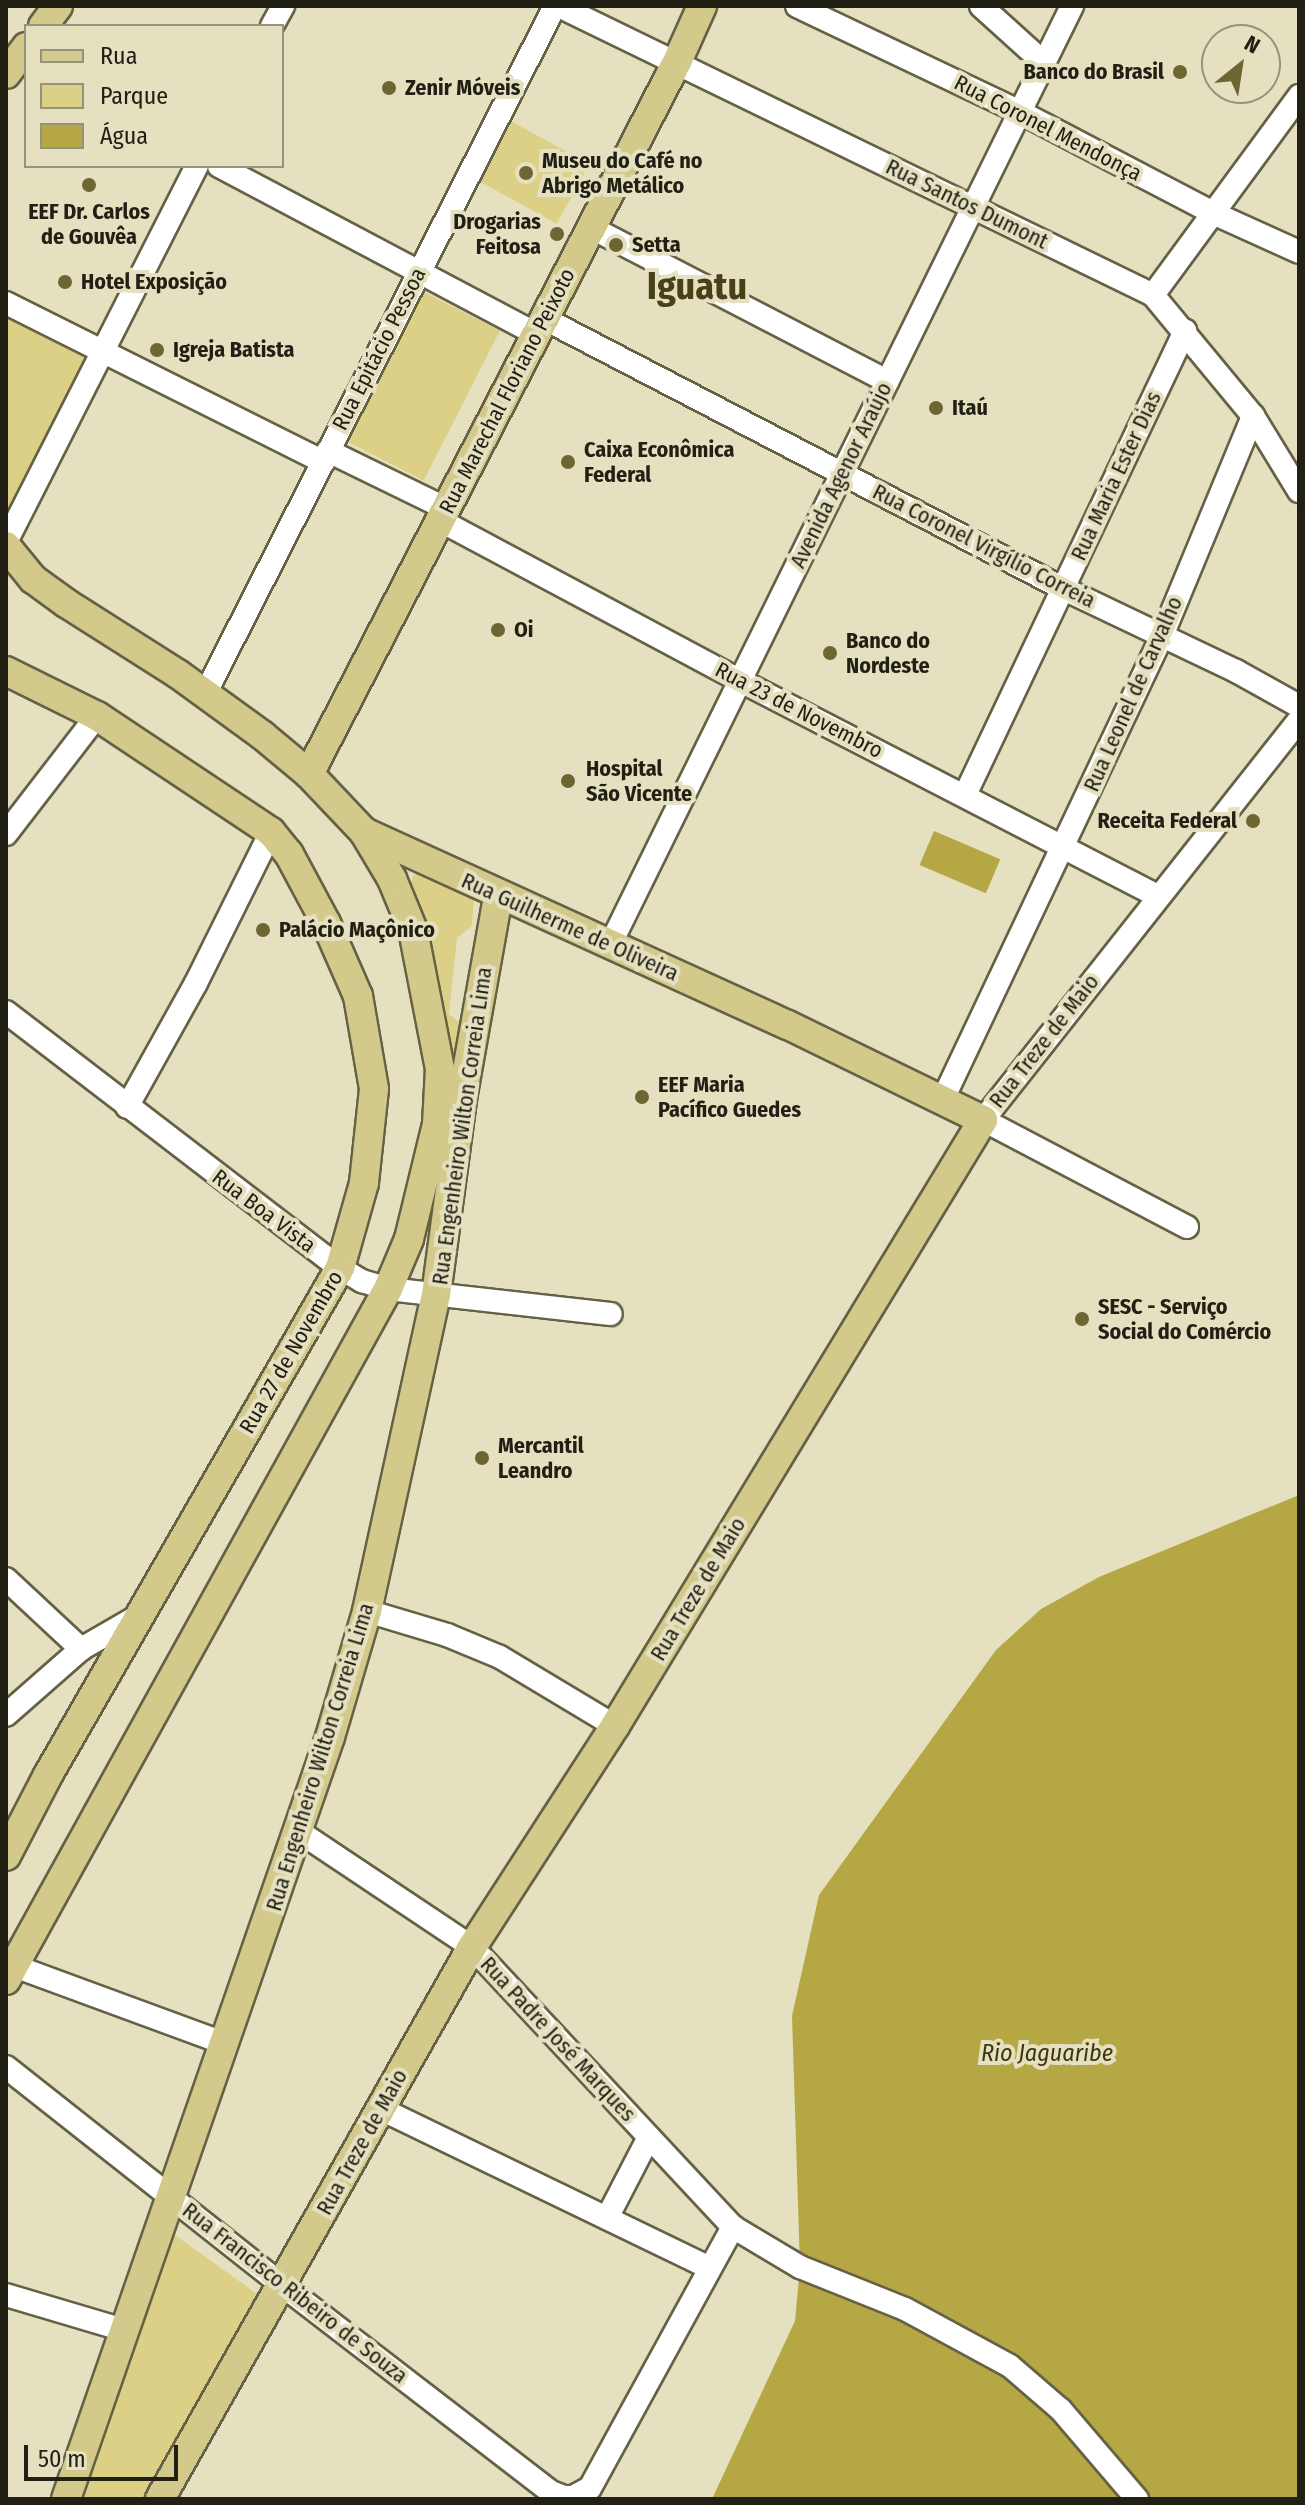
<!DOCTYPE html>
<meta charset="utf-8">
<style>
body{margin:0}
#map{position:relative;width:1305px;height:2505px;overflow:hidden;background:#e4e0c0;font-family:"Fira Sans Condensed",sans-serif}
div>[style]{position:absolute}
.green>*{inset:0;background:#dcd086;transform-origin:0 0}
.water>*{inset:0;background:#b6a745;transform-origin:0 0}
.roads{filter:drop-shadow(2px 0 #656145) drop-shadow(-2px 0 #656145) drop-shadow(0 2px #656145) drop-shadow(0 -2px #656145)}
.minor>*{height:22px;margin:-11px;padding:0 11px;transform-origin:11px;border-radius:11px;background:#fff}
.major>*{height:28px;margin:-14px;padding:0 14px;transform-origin:14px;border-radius:14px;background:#d3c98b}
.dots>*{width:22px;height:22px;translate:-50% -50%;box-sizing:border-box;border:4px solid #e4e0c0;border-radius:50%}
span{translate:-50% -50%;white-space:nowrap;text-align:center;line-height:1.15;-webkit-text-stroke:8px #e4e0c0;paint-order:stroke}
.poi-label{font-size:22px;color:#222015;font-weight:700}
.right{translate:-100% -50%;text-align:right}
.left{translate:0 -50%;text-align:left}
.street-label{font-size:22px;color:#222015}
.water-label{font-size:24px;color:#3e370d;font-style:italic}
.town-label{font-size:38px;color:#484118;font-weight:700}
.frame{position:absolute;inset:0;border:8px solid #222015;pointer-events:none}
.legend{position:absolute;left:24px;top:24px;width:260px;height:144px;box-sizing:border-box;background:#e4e0c0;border:2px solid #96937c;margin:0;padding:10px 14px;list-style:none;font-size:24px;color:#222015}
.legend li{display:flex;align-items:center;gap:16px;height:40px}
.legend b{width:40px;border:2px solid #96937c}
.north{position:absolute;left:1201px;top:24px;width:80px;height:80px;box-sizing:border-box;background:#e4e0c0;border:2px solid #96937c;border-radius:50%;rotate:30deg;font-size:22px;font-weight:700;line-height:32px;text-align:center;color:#222015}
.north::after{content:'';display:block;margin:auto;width:28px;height:36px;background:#6d6532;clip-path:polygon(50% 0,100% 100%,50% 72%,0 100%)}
.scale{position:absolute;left:24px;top:2445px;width:154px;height:36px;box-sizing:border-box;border:4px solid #222015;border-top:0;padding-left:10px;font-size:24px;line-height:28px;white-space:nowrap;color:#222015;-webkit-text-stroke:6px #e4e0c0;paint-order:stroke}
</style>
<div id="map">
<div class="green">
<div style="left:502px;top:116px;width:100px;height:68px;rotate:29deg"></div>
<div style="left:418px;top:289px;width:92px;height:168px;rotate:27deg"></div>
<div style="clip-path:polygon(6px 311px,88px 351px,8px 511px,6px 510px)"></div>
<div style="clip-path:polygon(419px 873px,474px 896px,472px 926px,457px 938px,449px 1014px,460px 1023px,448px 1135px,439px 989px,429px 942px,410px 885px,414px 875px)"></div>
<div style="clip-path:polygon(172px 2233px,260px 2296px,144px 2499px,80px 2499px)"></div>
</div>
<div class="water">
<div style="left:934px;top:831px;width:72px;height:37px;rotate:23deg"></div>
<div style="clip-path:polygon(1299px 1495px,1299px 2499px,712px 2499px,795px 2321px,800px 2267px,792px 2016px,819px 1895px,996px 1650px,1041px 1609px,1099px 1577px)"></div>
</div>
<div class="roads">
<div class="minor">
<div style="left:559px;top:6px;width:661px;rotate:25.94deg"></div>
<div style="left:1153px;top:295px;width:157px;rotate:50.4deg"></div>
<div style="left:1253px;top:416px;width:88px;rotate:58.5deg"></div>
<div style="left:797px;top:6px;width:247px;rotate:25.4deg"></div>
<div style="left:1020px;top:112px;width:218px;rotate:27.6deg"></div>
<div style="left:1213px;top:213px;width:94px;rotate:24.4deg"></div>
<div style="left:981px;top:6px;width:85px;rotate:42.1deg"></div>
<div style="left:272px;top:26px;width:23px;rotate:-61deg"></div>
<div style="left:219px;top:166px;width:357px;rotate:27.9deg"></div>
<div style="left:590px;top:227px;width:335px;rotate:27.4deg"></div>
<div style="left:1153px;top:295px;width:247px;rotate:-53.7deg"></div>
<div style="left:6px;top:303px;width:355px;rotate:26.6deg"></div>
<div style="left:543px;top:318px;width:585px;rotate:27.48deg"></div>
<div style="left:1062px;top:588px;width:193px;rotate:25.5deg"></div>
<div style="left:1236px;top:671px;width:72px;rotate:29.1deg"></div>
<div style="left:328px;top:451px;width:132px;rotate:26deg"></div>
<div style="left:441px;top:521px;width:338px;rotate:28.1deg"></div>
<div style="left:739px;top:680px;width:471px;rotate:27.3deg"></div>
<div style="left:6px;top:542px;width:422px;rotate:-63.1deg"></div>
<div style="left:206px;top:692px;width:770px;rotate:-63.04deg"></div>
<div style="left:965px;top:795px;width:514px;rotate:-64.63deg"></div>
<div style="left:6px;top:834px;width:149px;rotate:-52.4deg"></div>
<div style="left:610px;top:945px;width:1047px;rotate:-63.8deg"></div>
<div style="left:6px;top:1012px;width:421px;rotate:37.5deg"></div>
<div style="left:340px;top:1268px;width:26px;rotate:31deg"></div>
<div style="left:362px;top:1281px;width:27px;rotate:17deg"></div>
<div style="left:388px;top:1289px;width:224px;rotate:6.4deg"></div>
<div style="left:943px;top:1099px;width:512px;rotate:-64.69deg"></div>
<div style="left:1162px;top:636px;width:238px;rotate:-67.5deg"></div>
<div style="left:127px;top:1107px;width:142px;rotate:-60.9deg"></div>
<div style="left:196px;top:983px;width:169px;rotate:-63.6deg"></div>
<div style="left:1187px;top:1227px;width:230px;rotate:-152.3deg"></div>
<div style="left:983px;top:1120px;width:510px;rotate:-51.69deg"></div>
<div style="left:6px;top:1579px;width:103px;rotate:43deg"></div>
<div style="left:367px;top:1611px;width:84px;rotate:16.7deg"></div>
<div style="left:447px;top:1635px;width:57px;rotate:22.5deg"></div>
<div style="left:500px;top:1657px;width:134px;rotate:31deg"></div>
<div style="left:6px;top:1715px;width:100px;rotate:-41.3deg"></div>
<div style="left:81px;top:1649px;width:68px;rotate:-30deg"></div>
<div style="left:298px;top:1831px;width:209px;rotate:33.7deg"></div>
<div style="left:472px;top:1947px;width:383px;rotate:47deg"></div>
<div style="left:733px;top:2227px;width:78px;rotate:30.8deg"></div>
<div style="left:800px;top:2267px;width:113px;rotate:21.8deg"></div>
<div style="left:905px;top:2309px;width:119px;rotate:28.5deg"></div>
<div style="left:1010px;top:2366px;width:67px;rotate:40.8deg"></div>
<div style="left:1061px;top:2410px;width:117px;rotate:49.5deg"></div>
<div style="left:6px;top:1963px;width:234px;rotate:20.2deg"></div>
<div style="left:6px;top:2067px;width:352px;rotate:38.3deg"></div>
<div style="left:282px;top:2285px;width:339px;rotate:37.6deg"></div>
<div style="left:551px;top:2492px;width:14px;rotate:21deg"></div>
<div style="left:564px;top:2497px;width:9px"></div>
<div style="left:573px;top:2497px;width:19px;rotate:-28deg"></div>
<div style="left:590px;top:2488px;width:298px;rotate:-61.3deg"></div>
<div style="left:381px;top:2109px;width:365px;rotate:25.8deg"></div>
<div style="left:607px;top:2218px;width:91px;rotate:-62.6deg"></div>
<div style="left:6px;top:2295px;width:123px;rotate:16.5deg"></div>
</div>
<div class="major">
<div style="left:43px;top:26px;width:25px;rotate:-53deg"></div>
<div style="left:6px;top:74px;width:34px;rotate:-53deg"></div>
<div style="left:6px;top:546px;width:43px;rotate:50.7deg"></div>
<div style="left:33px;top:579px;width:41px;rotate:36deg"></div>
<div style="left:66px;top:603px;width:133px;rotate:32.4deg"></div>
<div style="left:178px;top:674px;width:104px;rotate:36deg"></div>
<div style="left:262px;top:735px;width:61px;rotate:39.7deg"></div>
<div style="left:309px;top:774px;width:80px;rotate:46.5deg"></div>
<div style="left:364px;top:832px;width:466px;rotate:24.5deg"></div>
<div style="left:788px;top:1025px;width:217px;rotate:26deg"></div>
<div style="left:983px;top:1120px;width:709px;rotate:121.27deg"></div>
<div style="left:615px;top:1726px;width:263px;rotate:122.9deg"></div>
<div style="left:472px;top:1947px;width:634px;rotate:119.48deg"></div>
<div style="left:6px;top:671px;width:102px;rotate:26.3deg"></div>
<div style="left:97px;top:716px;width:209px;rotate:33.7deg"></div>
<div style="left:271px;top:832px;width:28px;rotate:51deg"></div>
<div style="left:289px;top:854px;width:78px;rotate:61.8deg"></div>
<div style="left:326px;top:923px;width:80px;rotate:66.3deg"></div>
<div style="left:358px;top:996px;width:94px;rotate:80.2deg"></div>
<div style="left:374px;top:1089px;width:95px;rotate:96.1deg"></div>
<div style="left:364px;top:1183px;width:88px;rotate:105.8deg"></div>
<div style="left:340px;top:1268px;width:585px;rotate:119.94deg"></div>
<div style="left:48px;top:1775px;width:91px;rotate:117.4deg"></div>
<div style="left:309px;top:774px;width:801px;rotate:-62.67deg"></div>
<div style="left:677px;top:62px;width:61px;rotate:-65.9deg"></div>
<div style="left:6px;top:1980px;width:790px;rotate:-61.07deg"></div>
<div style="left:388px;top:1289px;width:54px;rotate:-67.2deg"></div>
<div style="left:409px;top:1239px;width:118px;rotate:-76.3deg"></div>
<div style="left:437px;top:1124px;width:55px;rotate:-86.9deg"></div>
<div style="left:440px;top:1069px;width:142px;rotate:-101deg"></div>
<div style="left:413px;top:930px;width:55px;rotate:-112.4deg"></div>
<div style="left:392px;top:879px;width:55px;rotate:-120.8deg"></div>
<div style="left:66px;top:2499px;width:806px;rotate:-70.89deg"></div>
<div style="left:330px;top:1737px;width:131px;rotate:-73.6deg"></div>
<div style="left:367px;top:1611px;width:323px;rotate:-77.7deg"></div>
<div style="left:436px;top:1295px;width:198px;rotate:-82.4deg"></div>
<div style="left:462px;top:1099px;width:206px;rotate:-79.9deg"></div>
</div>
</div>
<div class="dots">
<div style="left:1180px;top:72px;background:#6d6532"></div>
<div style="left:389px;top:88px;background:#6d6532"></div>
<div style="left:526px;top:173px;background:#6d6532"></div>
<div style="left:89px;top:185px;background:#6d6532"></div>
<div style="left:557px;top:234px;background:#6d6532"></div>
<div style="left:616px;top:245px;background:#6d6532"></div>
<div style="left:65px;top:282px;background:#6d6532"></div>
<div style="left:157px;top:350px;background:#6d6532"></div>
<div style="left:936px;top:408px;background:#6d6532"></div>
<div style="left:568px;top:462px;background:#6d6532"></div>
<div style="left:498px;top:630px;background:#6d6532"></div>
<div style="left:830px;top:653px;background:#6d6532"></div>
<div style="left:568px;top:781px;background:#6d6532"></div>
<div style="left:1253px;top:821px;background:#6d6532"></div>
<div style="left:263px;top:930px;background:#6d6532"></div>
<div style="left:642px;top:1097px;background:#6d6532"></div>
<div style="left:1082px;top:1319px;background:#6d6532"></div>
<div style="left:482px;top:1458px;background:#6d6532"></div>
</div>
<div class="poi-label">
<span class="right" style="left:1164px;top:72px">Banco do Brasil</span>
<span class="left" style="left:405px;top:88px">Zenir Móveis</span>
<span class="left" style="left:542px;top:173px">Museu do Café no<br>Abrigo Metálico</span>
<span style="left:89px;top:224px">EEF Dr. Carlos<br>de Gouvêa</span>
<span class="right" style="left:541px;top:234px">Drogarias<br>Feitosa</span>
<span class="left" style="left:632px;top:245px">Setta</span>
<span class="left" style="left:81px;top:282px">Hotel Exposição</span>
<span class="left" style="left:173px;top:350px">Igreja Batista</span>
<span class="left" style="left:952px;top:408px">Itaú</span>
<span class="left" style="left:584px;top:462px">Caixa Econômica<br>Federal</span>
<span class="left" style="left:514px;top:630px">Oi</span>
<span class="left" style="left:846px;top:653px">Banco do<br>Nordeste</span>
<span class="left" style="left:586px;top:781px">Hospital<br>São Vicente</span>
<span class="right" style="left:1237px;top:821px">Receita Federal</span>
<span class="left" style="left:279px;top:930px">Palácio Maçônico</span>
<span class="left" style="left:658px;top:1097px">EEF Maria<br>Pacífico Guedes</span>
<span class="left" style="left:1098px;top:1319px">SESC - Serviço<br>Social do Comércio</span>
<span class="left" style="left:498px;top:1458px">Mercantil<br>Leandro</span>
</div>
<div class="street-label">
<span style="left:1048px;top:128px;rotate:27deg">Rua Coronel Mendonça</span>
<span style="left:967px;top:204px;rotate:26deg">Rua Santos Dumont</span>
<span style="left:379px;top:349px;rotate:-63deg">Rua Epitácio Pessoa</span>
<span style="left:507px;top:391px;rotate:-63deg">Rua Marechal Floriano Peixoto</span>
<span style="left:841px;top:475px;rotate:-64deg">Avenida Agenor Araújo</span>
<span style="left:1116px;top:476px;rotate:-65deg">Rua Maria Ester Dias</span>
<span style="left:984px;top:546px;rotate:27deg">Rua Coronel Virgílio Correia</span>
<span style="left:1133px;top:694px;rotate:-66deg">Rua Leonel de Carvalho</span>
<span style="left:799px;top:710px;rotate:27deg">Rua 23 de Novembro</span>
<span style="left:570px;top:927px;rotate:24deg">Rua Guilherme de Oliveira</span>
<span style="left:1044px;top:1041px;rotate:-52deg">Rua Treze de Maio</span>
<span style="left:462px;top:1126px;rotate:-82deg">Rua Engenheiro Wilton Correia Lima</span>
<span style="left:264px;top:1211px;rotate:37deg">Rua Boa Vista</span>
<span style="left:291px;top:1352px;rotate:-60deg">Rua 27 de Novembro</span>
<span style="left:698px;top:1589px;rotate:-59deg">Rua Treze de Maio</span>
<span style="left:320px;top:1757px;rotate:-73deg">Rua Engenheiro Wilton Correia Lima</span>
<span style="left:558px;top:2039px;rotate:47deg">Rua Padre José Marques</span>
<span style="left:362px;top:2142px;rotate:-61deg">Rua Treze de Maio</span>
<span style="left:295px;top:2293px;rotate:38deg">Rua Francisco Ribeiro de Souza</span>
</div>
<div class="water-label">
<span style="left:1047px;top:2054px">Rio Jaguaribe</span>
</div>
<div class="town-label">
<span style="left:697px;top:287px">Iguatu</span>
</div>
<div class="frame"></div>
<ul class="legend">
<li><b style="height:10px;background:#d3c98b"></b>Rua</li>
<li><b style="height:22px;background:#dcd086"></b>Parque</li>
<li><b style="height:22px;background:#b6a745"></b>Água</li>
</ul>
<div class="north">N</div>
<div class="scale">50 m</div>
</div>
